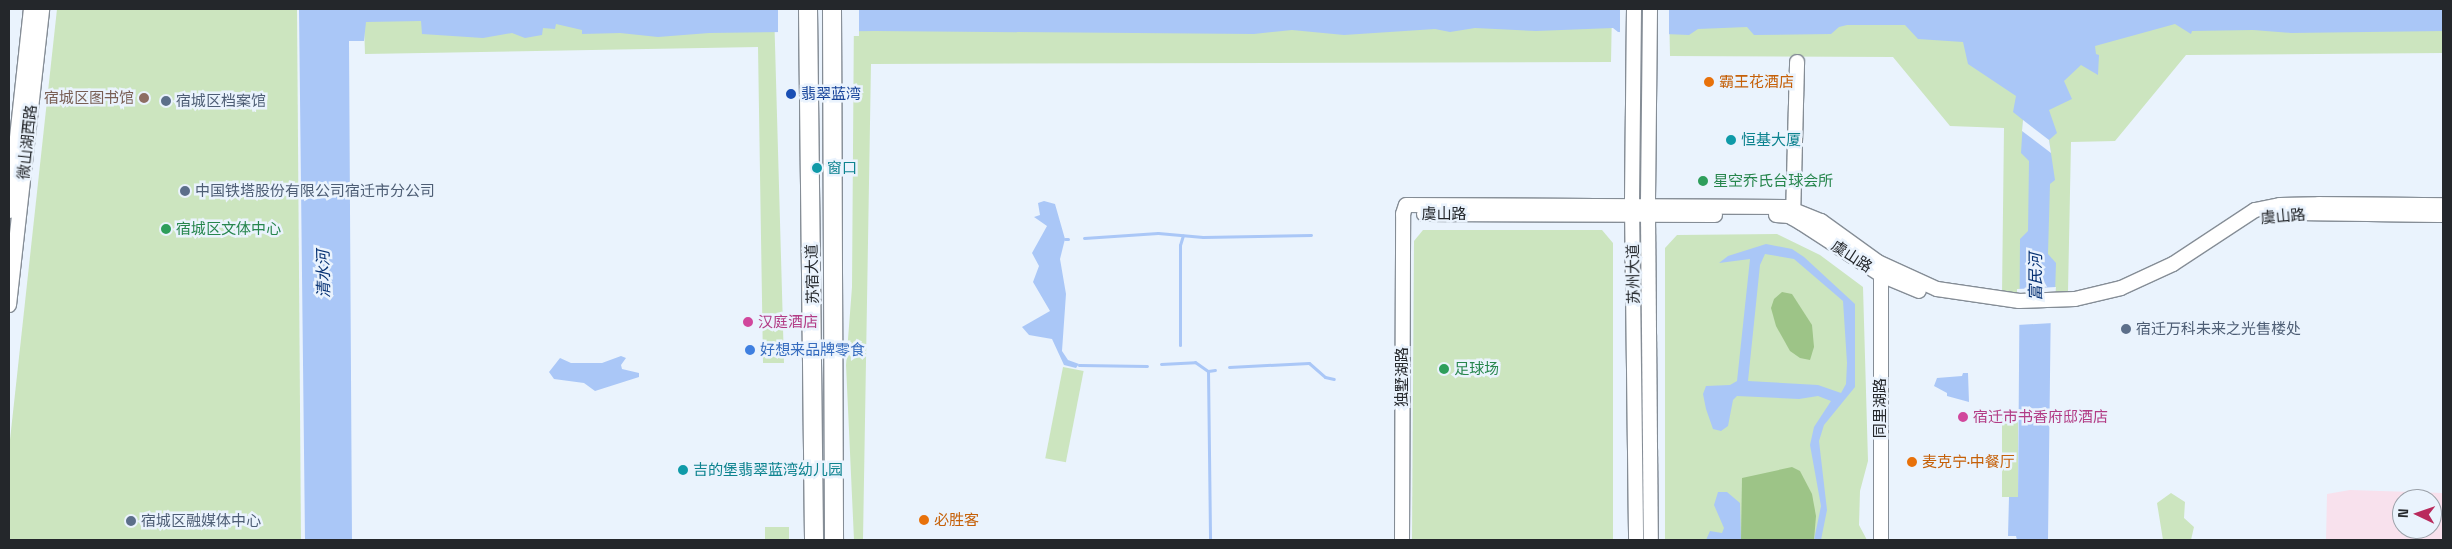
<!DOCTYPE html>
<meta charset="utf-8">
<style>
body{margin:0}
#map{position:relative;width:2452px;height:549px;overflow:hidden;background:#eaf3fd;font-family:"Space Grotesk","Noto Sans SC",sans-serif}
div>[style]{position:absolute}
.industrial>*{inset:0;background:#f8e1ed}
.green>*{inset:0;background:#cce5bf;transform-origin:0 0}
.forest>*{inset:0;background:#9dc487}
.water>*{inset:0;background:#aac7f7}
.pier>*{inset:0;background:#eaf3fd;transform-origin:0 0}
.stream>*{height:3px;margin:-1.5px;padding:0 1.5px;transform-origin:1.5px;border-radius:1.5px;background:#aac7f7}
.roads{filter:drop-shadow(1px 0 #858d96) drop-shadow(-1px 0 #858d96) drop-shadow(0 1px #858d96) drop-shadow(0 -1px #858d96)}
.minor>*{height:14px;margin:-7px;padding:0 7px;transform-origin:7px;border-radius:7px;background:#fff}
.major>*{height:18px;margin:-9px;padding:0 9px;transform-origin:9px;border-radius:9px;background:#fff}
.dots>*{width:14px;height:14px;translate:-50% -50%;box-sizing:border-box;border:2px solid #eaf3fd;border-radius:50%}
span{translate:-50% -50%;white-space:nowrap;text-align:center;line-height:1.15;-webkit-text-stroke:5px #eaf3fd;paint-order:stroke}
.food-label{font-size:15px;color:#c56008}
.left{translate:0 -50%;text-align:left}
.transit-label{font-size:15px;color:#164399}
.education-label{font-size:15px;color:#785e54}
.right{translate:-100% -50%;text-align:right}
.service-label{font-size:15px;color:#4e5e75}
.culture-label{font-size:15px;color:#0d838f}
.street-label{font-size:15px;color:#24272b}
.leisure-label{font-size:15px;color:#27864d}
.hotel-label{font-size:15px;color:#b23c85}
.shop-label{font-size:15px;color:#366cbe}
.water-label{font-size:16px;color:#073274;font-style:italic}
.frame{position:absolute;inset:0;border:10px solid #24272b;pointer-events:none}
.north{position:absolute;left:2392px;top:489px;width:50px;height:50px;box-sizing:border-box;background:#eaf3fd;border:1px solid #9ba1a9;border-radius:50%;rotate:273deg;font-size:14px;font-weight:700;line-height:20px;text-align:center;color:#24272b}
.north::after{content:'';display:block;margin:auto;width:18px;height:22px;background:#b92a5c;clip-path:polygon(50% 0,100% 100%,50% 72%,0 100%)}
</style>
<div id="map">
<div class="industrial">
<div style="clip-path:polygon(evenodd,2350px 490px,2443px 493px,2443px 540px,2326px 540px,2327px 494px,2350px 490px,2402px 499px,2432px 499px,2432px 529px,2402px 529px,2402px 499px)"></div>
</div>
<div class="green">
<div style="clip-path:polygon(57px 9px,297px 9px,301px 540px,9px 540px,9px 449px)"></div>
<div style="clip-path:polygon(375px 9px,774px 9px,784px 363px,763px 363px,758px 47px,365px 54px,364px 23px)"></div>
<div style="clip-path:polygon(854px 9px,1612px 9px,1611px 62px,871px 64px,863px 540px,854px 540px,846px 365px,852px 287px)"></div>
<div style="clip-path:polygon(1669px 9px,2443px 9px,2443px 53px,2186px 55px,2115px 141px,2071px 142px,2068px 292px,2002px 294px,2004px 128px,1950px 126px,1893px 57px,1670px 56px)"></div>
<div style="clip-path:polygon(1423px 230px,1602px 230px,1613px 243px,1613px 540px,1412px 540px,1414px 241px)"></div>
<div style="clip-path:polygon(1777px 234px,1820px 255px,1863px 287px,1868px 461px,1860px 491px,1859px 525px,1867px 540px,1665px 540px,1665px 248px,1677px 235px)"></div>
<div style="left:1063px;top:367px;width:21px;height:93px;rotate:11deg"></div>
<div style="left:2002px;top:415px;width:16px;height:82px"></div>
<div style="clip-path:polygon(2171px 493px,2185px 502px,2184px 518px,2194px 527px,2191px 540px,2163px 540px,2157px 503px)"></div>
<div style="left:765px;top:527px;width:24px;height:13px"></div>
</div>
<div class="forest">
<div style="clip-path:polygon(1782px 292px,1792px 294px,1812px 325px,1814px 347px,1810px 360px,1800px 358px,1790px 351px,1776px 326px,1771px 308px,1774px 299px)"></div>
<div style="clip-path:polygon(1792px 467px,1800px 471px,1812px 494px,1816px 516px,1814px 540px,1741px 540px,1742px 478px)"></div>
</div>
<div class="water">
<div style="clip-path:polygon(299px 9px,2443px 9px,2443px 31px,2291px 33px,2253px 30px,2192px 31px,2191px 34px,2175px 24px,2095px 46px,2096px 54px,2099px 55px,2098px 75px,2081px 65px,2064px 81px,2072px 99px,2049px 110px,2057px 133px,2049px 140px,2055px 180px,2050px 184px,2048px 254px,2056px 263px,2055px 294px,2051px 294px,2048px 540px,2017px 540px,2016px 536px,2008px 536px,2009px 497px,2018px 497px,2020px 239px,2028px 231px,2029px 161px,2021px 153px,2023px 120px,2013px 112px,2016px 96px,1968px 64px,1963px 42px,1918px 39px,1905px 25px,1847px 25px,1839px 27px,1831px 34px,1754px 35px,1747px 27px,1698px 29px,1689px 35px,1618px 32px,1613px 28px,1536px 31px,1475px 28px,1450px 32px,1435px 29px,1344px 35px,1292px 30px,1254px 34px,876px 31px,709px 33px,658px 37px,620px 33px,582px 34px,582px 30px,556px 24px,555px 29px,543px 28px,542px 35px,525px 38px,512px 33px,483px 38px,422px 34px,421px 21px,366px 22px,364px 41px,349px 41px,352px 540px,305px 540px)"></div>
<div style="clip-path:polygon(1044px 201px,1055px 204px,1065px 239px,1060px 259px,1066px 294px,1062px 351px,1068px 360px,1079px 364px,1076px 368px,1064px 365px,1052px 339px,1029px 335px,1022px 327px,1050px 311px,1033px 282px,1039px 266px,1032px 253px,1047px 226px,1034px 217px,1040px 215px,1038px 203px)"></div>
<div style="clip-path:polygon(evenodd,1766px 244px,1792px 249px,1804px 257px,1855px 304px,1855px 387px,1824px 425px,1819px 441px,1827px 510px,1821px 540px,1814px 540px,1821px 506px,1810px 445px,1814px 427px,1831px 401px,1818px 396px,1799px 399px,1737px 396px,1733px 400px,1728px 426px,1721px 431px,1713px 429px,1706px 409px,1703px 394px,1706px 386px,1730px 385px,1737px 381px,1750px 259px,1719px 263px,1728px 256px,1766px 244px,1765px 254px,1794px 259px,1843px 301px,1847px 363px,1846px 384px,1841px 393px,1818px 385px,1748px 381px,1760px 265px,1765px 254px)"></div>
<div style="clip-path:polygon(621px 356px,626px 358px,621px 365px,622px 369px,639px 373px,639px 377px,595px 391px,584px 383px,554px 379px,549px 372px,560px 358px,571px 363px,602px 363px)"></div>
<div style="clip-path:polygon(1963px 373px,1968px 373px,1969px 402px,1947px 396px,1947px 393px,1934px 386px,1937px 378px,1962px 376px)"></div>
<div style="clip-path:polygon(1718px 492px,1727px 492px,1740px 503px,1741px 540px,1706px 540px,1710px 531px,1722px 533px,1724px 528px,1714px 505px)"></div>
</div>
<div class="pier">
<div style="left:778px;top:9px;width:81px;height:27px"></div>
<div style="left:1620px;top:9px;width:49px;height:26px"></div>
<div style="clip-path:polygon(2023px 120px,2049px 140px,2051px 153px,2022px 131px)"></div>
<div style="clip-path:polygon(2056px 287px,2053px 323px,2017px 325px,2017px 289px)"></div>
</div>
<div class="stream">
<div style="left:1084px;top:238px;width:74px;rotate:-3.9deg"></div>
<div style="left:1158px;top:233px;width:45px;rotate:5.1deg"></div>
<div style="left:1203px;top:237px;width:108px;rotate:-1.1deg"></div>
<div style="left:1065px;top:239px;width:3px"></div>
<div style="left:1180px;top:345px;width:100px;rotate:-90deg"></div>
<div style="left:1180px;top:245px;width:10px;rotate:-73deg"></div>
<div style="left:1161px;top:364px;width:34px;rotate:-3deg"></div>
<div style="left:1195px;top:362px;width:16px;rotate:35deg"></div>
<div style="left:1208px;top:371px;width:169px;rotate:89.3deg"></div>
<div style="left:1079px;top:365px;width:68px;rotate:0.8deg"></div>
<div style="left:1229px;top:367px;width:80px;rotate:-2.9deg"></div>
<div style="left:1309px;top:363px;width:21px;rotate:41deg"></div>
<div style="left:1325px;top:377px;width:9px;rotate:13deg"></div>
<div style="left:1208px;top:371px;width:7px;rotate:-8deg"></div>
</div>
<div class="roads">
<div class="minor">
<div style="left:1634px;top:9px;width:196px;rotate:90.6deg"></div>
<div style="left:1632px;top:205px;width:335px;rotate:89.3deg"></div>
<div style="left:1650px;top:9px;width:207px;rotate:90.6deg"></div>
<div style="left:1648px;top:216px;width:324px;rotate:89.5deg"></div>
<div style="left:9px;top:211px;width:203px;rotate:-83.8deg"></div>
<div style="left:2297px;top:213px;width:146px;rotate:0.8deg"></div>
<div style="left:1424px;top:214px;width:291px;rotate:0.2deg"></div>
<div style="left:1776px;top:215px;width:13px;rotate:4deg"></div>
<div style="left:1789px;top:216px;width:14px;rotate:30deg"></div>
<div style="left:1801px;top:223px;width:95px;rotate:33deg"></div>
<div style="left:1881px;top:275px;width:41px;rotate:22.8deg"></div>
<div style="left:1793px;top:218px;width:156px;rotate:-88.5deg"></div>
<div style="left:1881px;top:275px;width:265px;rotate:90deg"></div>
<div style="left:9px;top:305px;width:298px;rotate:-83.6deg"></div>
<div style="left:1402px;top:540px;width:326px;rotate:-89.8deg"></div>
<div style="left:1403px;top:214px;width:9px;rotate:-72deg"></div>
<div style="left:1406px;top:205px;width:380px;rotate:0.3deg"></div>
<div style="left:1786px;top:207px;width:38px;rotate:22deg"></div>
<div style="left:1821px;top:221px;width:70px;rotate:35.7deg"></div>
<div style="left:1878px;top:262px;width:65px;rotate:24.6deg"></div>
<div style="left:1937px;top:289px;width:83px;rotate:8.3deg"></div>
<div style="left:2019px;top:301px;width:56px;rotate:-2deg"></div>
<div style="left:2075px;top:299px;width:47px;rotate:-13.4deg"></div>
<div style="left:2121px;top:288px;width:57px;rotate:-24.8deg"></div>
<div style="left:2173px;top:264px;width:98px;rotate:-33.4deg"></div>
<div style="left:2255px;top:210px;width:25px;rotate:-11deg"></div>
<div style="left:2280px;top:205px;width:39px;rotate:-1deg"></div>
<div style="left:2319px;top:204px;width:124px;rotate:0.5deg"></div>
</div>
<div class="major">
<div style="left:808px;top:9px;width:531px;rotate:89.35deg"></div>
<div style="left:832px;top:9px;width:531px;rotate:89.78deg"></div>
</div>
</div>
<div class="dots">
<div style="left:1709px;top:82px;background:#e8710a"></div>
<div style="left:791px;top:94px;background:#1a4fb4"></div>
<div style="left:144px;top:98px;background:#8d6e63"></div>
<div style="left:166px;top:101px;background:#5c6f8a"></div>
<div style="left:1731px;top:140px;background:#0f9aa8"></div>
<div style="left:817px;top:168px;background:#0f9aa8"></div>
<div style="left:1703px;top:181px;background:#2e9e5b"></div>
<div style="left:185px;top:191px;background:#5c6f8a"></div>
<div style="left:166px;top:229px;background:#2e9e5b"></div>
<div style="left:748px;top:322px;background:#d1479c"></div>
<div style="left:2126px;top:329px;background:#5c6f8a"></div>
<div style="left:750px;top:350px;background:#3f7fe0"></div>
<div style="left:1444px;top:369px;background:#2e9e5b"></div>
<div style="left:1963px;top:417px;background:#d1479c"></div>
<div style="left:1912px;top:462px;background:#e8710a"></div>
<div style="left:683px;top:470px;background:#0f9aa8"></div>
<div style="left:924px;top:520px;background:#e8710a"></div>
<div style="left:131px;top:521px;background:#5c6f8a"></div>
</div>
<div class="food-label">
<span class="left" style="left:1719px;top:82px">霸王花酒店</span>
<span class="left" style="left:1922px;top:462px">麦克宁·中餐厅</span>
<span class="left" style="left:934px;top:520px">必胜客</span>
</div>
<div class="transit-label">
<span class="left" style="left:801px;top:94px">翡翠蓝湾</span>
</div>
<div class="education-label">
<span class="right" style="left:134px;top:98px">宿城区图书馆</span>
</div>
<div class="service-label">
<span class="left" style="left:176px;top:101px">宿城区档案馆</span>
<span class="left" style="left:195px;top:191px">中国铁塔股份有限公司宿迁市分公司</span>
<span class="left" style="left:2136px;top:329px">宿迁万科未来之光售楼处</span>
<span class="left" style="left:141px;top:521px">宿城区融媒体中心</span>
</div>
<div class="culture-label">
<span class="left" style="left:1741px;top:140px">恒基大厦</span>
<span class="left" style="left:827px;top:168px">窗口</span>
<span class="left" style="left:693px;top:470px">吉的堡翡翠蓝湾幼儿园</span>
</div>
<div class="street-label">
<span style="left:27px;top:142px;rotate:-84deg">微山湖西路</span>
<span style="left:1444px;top:214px">虞山路</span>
<span style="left:2283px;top:216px;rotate:-5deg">虞山路</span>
<span style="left:1852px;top:256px;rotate:33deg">虞山路</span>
<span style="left:812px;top:274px;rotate:-91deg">苏宿大道</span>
<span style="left:1633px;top:274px;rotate:-91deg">苏州大道</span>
<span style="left:1402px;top:377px;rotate:-90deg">独墅湖路</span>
<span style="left:1880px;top:408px;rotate:-90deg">同里湖路</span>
</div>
<div class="leisure-label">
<span class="left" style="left:1713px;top:181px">星空乔氏台球会所</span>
<span class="left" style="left:176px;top:229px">宿城区文体中心</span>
<span class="left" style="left:1454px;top:369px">足球场</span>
</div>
<div class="hotel-label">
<span class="left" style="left:758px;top:322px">汉庭酒店</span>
<span class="left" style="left:1973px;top:417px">宿迁市书香府邸酒店</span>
</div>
<div class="shop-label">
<span class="left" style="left:760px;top:350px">好想来品牌零食</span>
</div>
<div class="water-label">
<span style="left:324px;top:274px;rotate:-91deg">清水河</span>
<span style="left:2036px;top:277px;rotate:-90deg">富民河</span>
</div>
<div class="frame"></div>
<div class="north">N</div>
</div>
